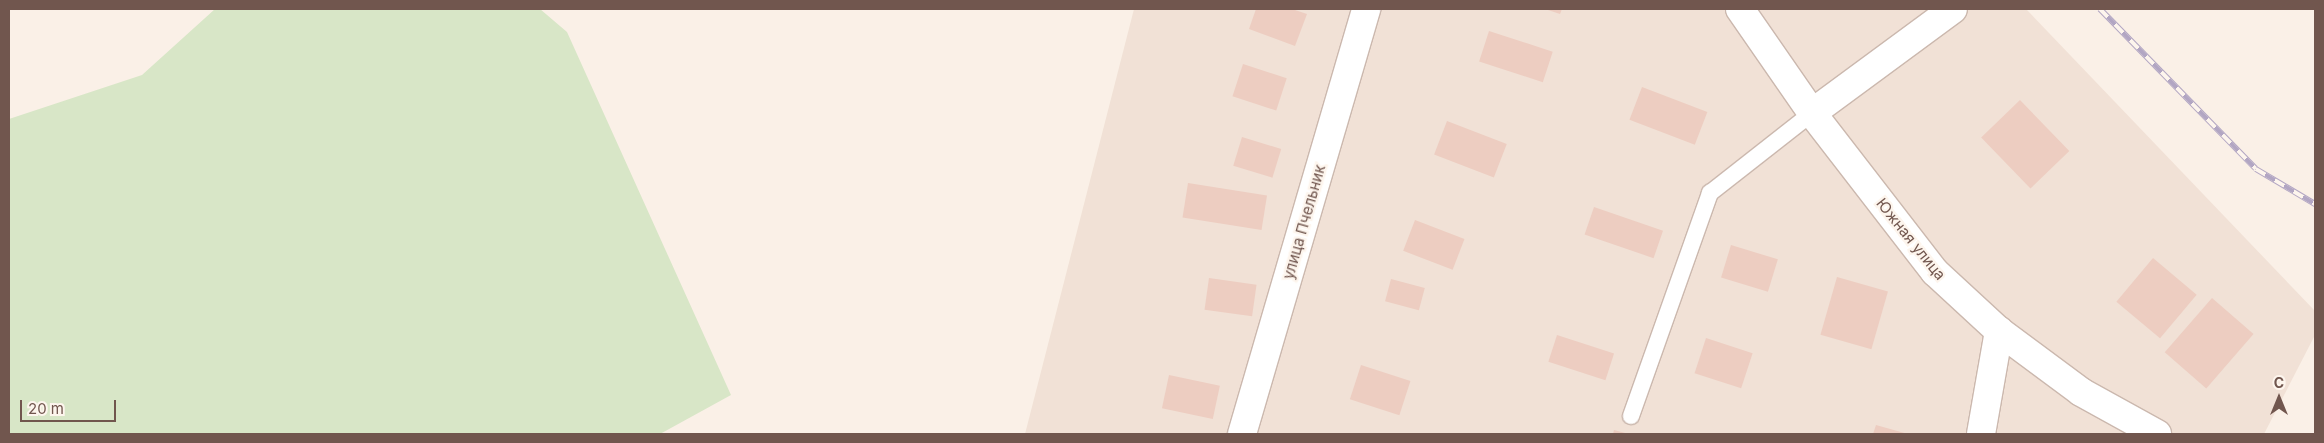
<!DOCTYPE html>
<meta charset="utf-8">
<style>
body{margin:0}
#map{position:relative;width:2324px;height:443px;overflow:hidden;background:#faf0e7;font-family:Inter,sans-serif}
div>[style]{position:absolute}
.residential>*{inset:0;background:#f1e1d6}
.green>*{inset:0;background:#d8e6c7}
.building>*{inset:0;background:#edcdc1;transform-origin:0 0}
.roads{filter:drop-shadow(1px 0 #cbb8ae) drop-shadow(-1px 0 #cbb8ae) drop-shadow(0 1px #cbb8ae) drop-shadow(0 -1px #cbb8ae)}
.service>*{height:16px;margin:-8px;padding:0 8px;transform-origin:8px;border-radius:8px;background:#fff}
.minor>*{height:28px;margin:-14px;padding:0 14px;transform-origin:14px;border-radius:14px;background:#fff}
.tertiary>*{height:28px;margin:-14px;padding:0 14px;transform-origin:14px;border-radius:14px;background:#fff}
.rail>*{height:5.5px;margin-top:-2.75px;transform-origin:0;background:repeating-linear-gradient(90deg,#fdf5ed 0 11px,#b2a6c3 0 22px);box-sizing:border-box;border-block:1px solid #b2a6c3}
span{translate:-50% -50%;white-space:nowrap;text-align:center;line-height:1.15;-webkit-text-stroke:4.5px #fdf5ed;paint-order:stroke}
.street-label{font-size:15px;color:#71564e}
.frame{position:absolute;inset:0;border:10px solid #71564e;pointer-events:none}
.north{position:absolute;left:2254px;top:373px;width:50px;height:50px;-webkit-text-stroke:4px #fdf5ed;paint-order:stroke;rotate:0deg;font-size:14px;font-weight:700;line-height:20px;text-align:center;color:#71564e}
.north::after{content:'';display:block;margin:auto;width:18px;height:22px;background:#71564e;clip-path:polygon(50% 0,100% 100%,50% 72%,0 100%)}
.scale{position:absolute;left:20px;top:400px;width:96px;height:22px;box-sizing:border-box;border:2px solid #71564e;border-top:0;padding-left:6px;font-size:15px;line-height:18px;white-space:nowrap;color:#71564e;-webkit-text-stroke:4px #fdf5ed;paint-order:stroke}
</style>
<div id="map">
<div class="residential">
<div style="clip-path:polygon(1134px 9px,2026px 9px,2315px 311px,2315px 335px,2264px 434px,1025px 434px)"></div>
</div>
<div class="green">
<div style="clip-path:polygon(215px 9px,540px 9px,567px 32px,731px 395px,660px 434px,9px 434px,9px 119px,142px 75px)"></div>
</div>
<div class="building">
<div style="clip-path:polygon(1256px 9px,1292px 9px,1307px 14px,1295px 46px,1249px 29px)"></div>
<div style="clip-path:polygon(1545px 9px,1562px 9px,1560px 14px)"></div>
<div style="left:1489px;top:31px;width:67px;height:32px;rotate:18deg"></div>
<div style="left:1243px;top:64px;width:46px;height:34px;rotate:18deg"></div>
<div style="left:1642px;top:87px;width:70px;height:35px;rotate:21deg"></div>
<div style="left:2020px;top:100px;width:71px;height:54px;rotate:46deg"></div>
<div style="left:1447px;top:121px;width:64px;height:36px;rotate:21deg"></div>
<div style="left:1242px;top:137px;width:41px;height:30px;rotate:17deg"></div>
<div style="left:1188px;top:183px;width:80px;height:35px;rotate:9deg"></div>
<div style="left:1594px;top:207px;width:73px;height:29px;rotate:19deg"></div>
<div style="left:1415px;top:220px;width:53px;height:33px;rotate:21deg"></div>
<div style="left:1731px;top:245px;width:49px;height:34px;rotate:17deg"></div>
<div style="left:2153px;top:258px;width:57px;height:57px;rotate:40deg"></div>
<div style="left:1837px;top:277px;width:53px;height:60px;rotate:16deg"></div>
<div style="left:1209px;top:278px;width:48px;height:32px;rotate:8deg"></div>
<div style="left:1391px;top:279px;width:35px;height:23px;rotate:15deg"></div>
<div style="left:2212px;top:298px;width:55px;height:72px;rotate:41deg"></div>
<div style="left:1557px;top:335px;width:60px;height:28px;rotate:18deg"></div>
<div style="left:1706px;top:338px;width:49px;height:37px;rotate:18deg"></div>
<div style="left:1361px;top:365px;width:52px;height:36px;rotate:18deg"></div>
<div style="left:1169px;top:375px;width:52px;height:34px;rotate:12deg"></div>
<div style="clip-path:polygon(1876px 425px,1908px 434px,1873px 434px)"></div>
<div style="clip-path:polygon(1614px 430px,1629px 434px,1613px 434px)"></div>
</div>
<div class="roads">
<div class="service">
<div style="left:1631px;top:416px;width:237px;rotate:-70.5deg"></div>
<div style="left:1710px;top:193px;width:130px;rotate:-38.1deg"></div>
</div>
<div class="minor">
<div style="left:1812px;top:113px;width:175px;rotate:-36.4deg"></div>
<div style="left:1242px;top:434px;width:443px;rotate:-73.7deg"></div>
<div style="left:1981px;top:434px;width:105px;rotate:-80.1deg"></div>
</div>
<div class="tertiary">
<div style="left:1740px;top:9px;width:126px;rotate:55.3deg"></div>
<div style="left:1812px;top:113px;width:201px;rotate:52.3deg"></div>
<div style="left:1935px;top:272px;width:87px;rotate:42.7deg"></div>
<div style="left:1999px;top:331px;width:102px;rotate:36.6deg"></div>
<div style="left:2081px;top:392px;width:87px;rotate:28.9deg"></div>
</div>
</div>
<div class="rail">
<div style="left:2100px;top:9px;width:223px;rotate:45.7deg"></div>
<div style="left:2256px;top:169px;width:69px;rotate:30.7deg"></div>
</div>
<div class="street-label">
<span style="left:1304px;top:222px;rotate:-74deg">улица Пчельник</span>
<span style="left:1911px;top:239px;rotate:51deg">Южная улица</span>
</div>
<div class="frame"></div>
<div class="north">С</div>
<div class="scale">20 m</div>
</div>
